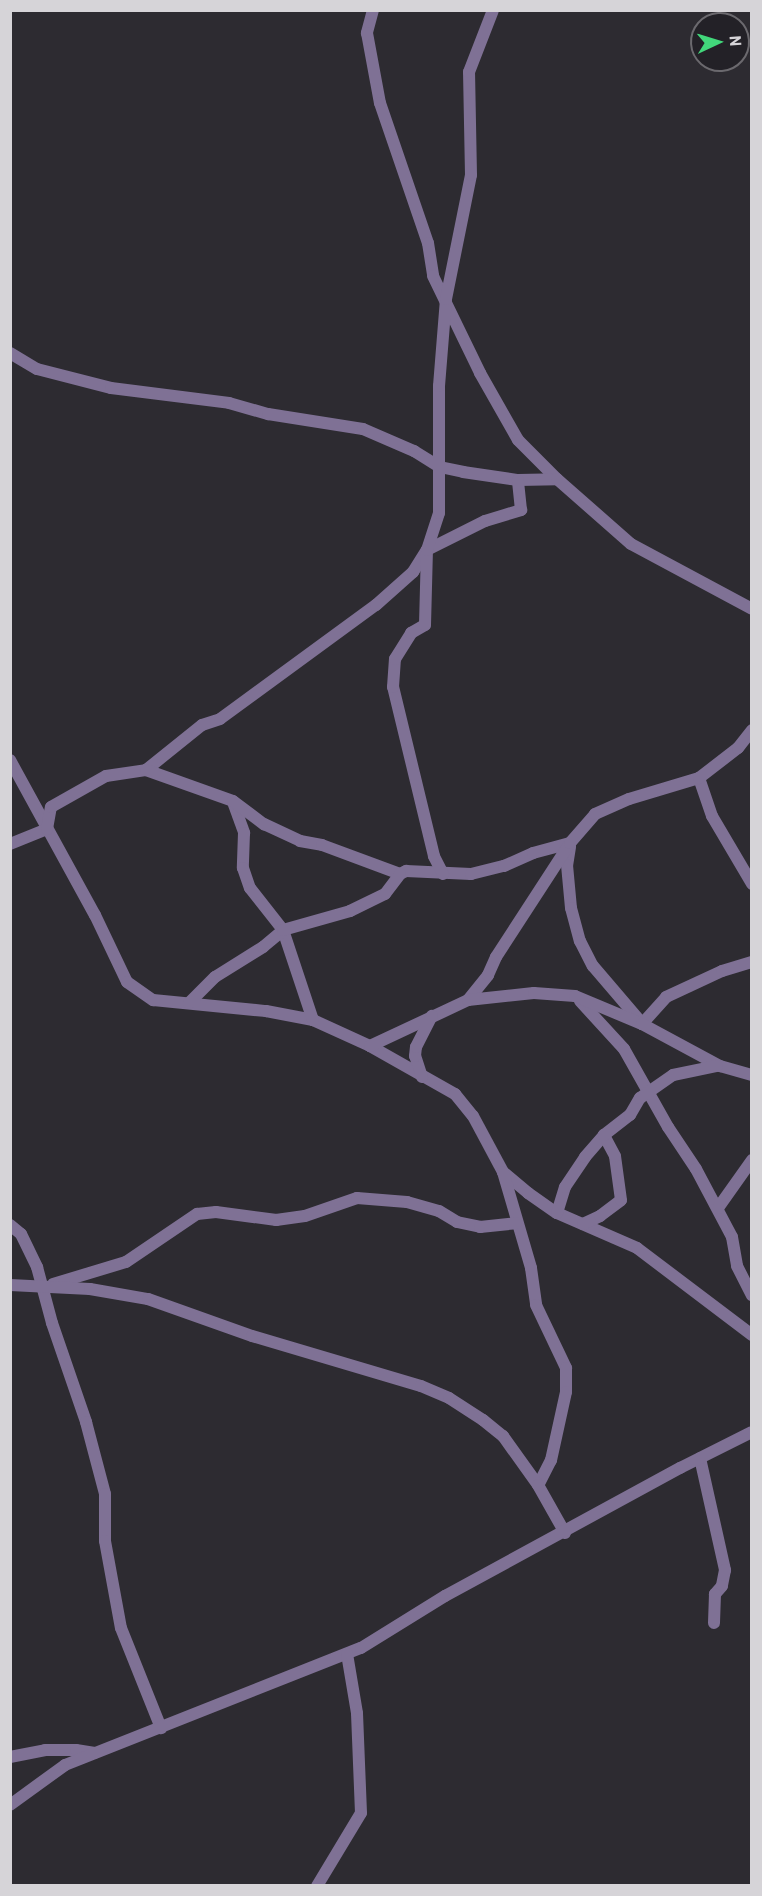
<!DOCTYPE html>
<style>
body{margin:0}
#map{position:relative;width:762px;height:1896px;overflow:hidden;background:#2d2b31;font-family:Barlow,sans-serif}
div>[style]{position:absolute}
.street>*{height:12px;margin:-6px;padding:0 6px;transform-origin:6px;border-radius:6px;background:#7f7195}
span{translate:-50% -50%;white-space:nowrap;text-align:center;line-height:1.15;-webkit-text-stroke:6px #232127;paint-order:stroke}
.frame{position:absolute;inset:0;border:12px solid #d6d4d8;pointer-events:none}
.north{position:absolute;left:690px;top:12px;width:60px;height:60px;box-sizing:border-box;background:#232127;border:2px solid #6b696e;border-radius:50%;rotate:86deg;font-size:16px;font-weight:700;line-height:24px;text-align:center;color:#d6d4d8}
.north::after{content:'';display:block;margin:auto;width:21px;height:27px;background:#42d77b;clip-path:polygon(50% 0,100% 100%,50% 72%,0 100%)}
</style>
<div id="map">
<div class="street">
<div style="left:373px;top:10px;width:24px;rotate:105deg"></div>
<div style="left:367px;top:33px;width:71px;rotate:79.5deg"></div>
<div style="left:380px;top:103px;width:148px;rotate:71.1deg"></div>
<div style="left:428px;top:243px;width:33px;rotate:81deg"></div>
<div style="left:433px;top:276px;width:108px;rotate:64.1deg"></div>
<div style="left:480px;top:373px;width:77px;rotate:60.4deg"></div>
<div style="left:518px;top:440px;width:55px;rotate:45deg"></div>
<div style="left:10px;top:353px;width:31px;rotate:31deg"></div>
<div style="left:37px;top:369px;width:76px;rotate:14.4deg"></div>
<div style="left:111px;top:388px;width:119px;rotate:7.2deg"></div>
<div style="left:229px;top:403px;width:41px;rotate:15.8deg"></div>
<div style="left:268px;top:414px;width:96px;rotate:9deg"></div>
<div style="left:363px;top:429px;width:56px;rotate:23.3deg"></div>
<div style="left:414px;top:451px;width:31px;rotate:32deg"></div>
<div style="left:440px;top:467px;width:24px;rotate:12deg"></div>
<div style="left:463px;top:472px;width:56px;rotate:8.3deg"></div>
<div style="left:518px;top:480px;width:39px;rotate:-1deg"></div>
<div style="left:557px;top:479px;width:98px;rotate:41.3deg"></div>
<div style="left:631px;top:544px;width:137px;rotate:28.2deg"></div>
<div style="left:10px;top:760px;width:177px;rotate:61.3deg"></div>
<div style="left:95px;top:915px;width:74px;rotate:64.5deg"></div>
<div style="left:127px;top:982px;width:32px;rotate:35deg"></div>
<div style="left:153px;top:1000px;width:114px;rotate:5.6deg"></div>
<div style="left:266px;top:1011px;width:48px;rotate:10.8deg"></div>
<div style="left:313px;top:1020px;width:63px;rotate:24.5deg"></div>
<div style="left:370px;top:1046px;width:98px;rotate:29.5deg"></div>
<div style="left:455px;top:1094px;width:28px;rotate:51deg"></div>
<div style="left:473px;top:1116px;width:64px;rotate:61.8deg"></div>
<div style="left:503px;top:1172px;width:33px;rotate:40deg"></div>
<div style="left:528px;top:1193px;width:35px;rotate:35deg"></div>
<div style="left:557px;top:1213px;width:87px;rotate:23.6deg"></div>
<div style="left:637px;top:1248px;width:144px;rotate:37.1deg"></div>
<div style="left:146px;top:770px;width:72px;rotate:-38.8deg"></div>
<div style="left:202px;top:725px;width:19px;rotate:-18deg"></div>
<div style="left:220px;top:719px;width:193px;rotate:-36.2deg"></div>
<div style="left:376px;top:605px;width:50px;rotate:-41.7deg"></div>
<div style="left:413px;top:572px;width:26px;rotate:-58deg"></div>
<div style="left:427px;top:550px;width:65px;rotate:-26.6deg"></div>
<div style="left:485px;top:521px;width:38px;rotate:-17deg"></div>
<div style="left:521px;top:510px;width:30px;rotate:-96deg"></div>
<div style="left:699px;top:778px;width:40px;rotate:71.1deg"></div>
<div style="left:712px;top:816px;width:79px;rotate:59.5deg"></div>
<div style="left:233px;top:802px;width:33px;rotate:70deg"></div>
<div style="left:244px;top:833px;width:35px;rotate:92deg"></div>
<div style="left:243px;top:868px;width:21px;rotate:71deg"></div>
<div style="left:250px;top:888px;width:53px;rotate:51.8deg"></div>
<div style="left:283px;top:930px;width:95px;rotate:71.6deg"></div>
<div style="left:10px;top:844px;width:40px;rotate:-22deg"></div>
<div style="left:47px;top:829px;width:22px;rotate:-80deg"></div>
<div style="left:51px;top:807px;width:63px;rotate:-29.4deg"></div>
<div style="left:106px;top:776px;width:40px;rotate:-8.5deg"></div>
<div style="left:146px;top:770px;width:92px;rotate:19.6deg"></div>
<div style="left:233px;top:801px;width:39px;rotate:37deg"></div>
<div style="left:264px;top:824px;width:40px;rotate:25deg"></div>
<div style="left:300px;top:841px;width:22px;rotate:10deg"></div>
<div style="left:322px;top:845px;width:83px;rotate:20.4deg"></div>
<div style="left:400px;top:874px;width:7px;rotate:-27deg"></div>
<div style="left:406px;top:871px;width:65px;rotate:2.6deg"></div>
<div style="left:471px;top:874px;width:34px;rotate:-14deg"></div>
<div style="left:504px;top:866px;width:32px;rotate:-24deg"></div>
<div style="left:533px;top:853px;width:38px;rotate:-15deg"></div>
<div style="left:570px;top:847px;width:18px;rotate:99deg"></div>
<div style="left:567px;top:865px;width:43px;rotate:84.7deg"></div>
<div style="left:571px;top:908px;width:34px;rotate:75deg"></div>
<div style="left:580px;top:941px;width:28px;rotate:63deg"></div>
<div style="left:593px;top:966px;width:72px;rotate:49.5deg"></div>
<div style="left:443px;top:874px;width:20px;rotate:-117deg"></div>
<div style="left:434px;top:856px;width:174px;rotate:-103.6deg"></div>
<div style="left:393px;top:687px;width:28px;rotate:-86deg"></div>
<div style="left:395px;top:659px;width:31px;rotate:-58deg"></div>
<div style="left:411px;top:633px;width:16px;rotate:-30deg"></div>
<div style="left:425px;top:625px;width:75px;rotate:-88.5deg"></div>
<div style="left:427px;top:550px;width:39px;rotate:-72deg"></div>
<div style="left:439px;top:513px;width:127px;rotate:-90deg"></div>
<div style="left:439px;top:386px;width:87px;rotate:-85.4deg"></div>
<div style="left:446px;top:299px;width:126px;rotate:-78.6deg"></div>
<div style="left:471px;top:175px;width:103px;rotate:-91.1deg"></div>
<div style="left:469px;top:72px;width:66px;rotate:-68.8deg"></div>
<div style="left:468px;top:1000px;width:32px;rotate:-51deg"></div>
<div style="left:488px;top:975px;width:20px;rotate:-66deg"></div>
<div style="left:496px;top:957px;width:136px;rotate:-57deg"></div>
<div style="left:570px;top:843px;width:38px;rotate:-49deg"></div>
<div style="left:595px;top:814px;width:37px;rotate:-24deg"></div>
<div style="left:629px;top:799px;width:73px;rotate:-16.7deg"></div>
<div style="left:699px;top:778px;width:49px;rotate:-37.6deg"></div>
<div style="left:738px;top:748px;width:23px;rotate:-52deg"></div>
<div style="left:580px;top:1001px;width:65px;rotate:47.5deg"></div>
<div style="left:624px;top:1049px;width:90px;rotate:60.6deg"></div>
<div style="left:668px;top:1127px;width:50px;rotate:56.3deg"></div>
<div style="left:696px;top:1169px;width:77px;rotate:62.1deg"></div>
<div style="left:732px;top:1237px;width:29px;rotate:80deg"></div>
<div style="left:737px;top:1266px;width:33px;rotate:63deg"></div>
<div style="left:189px;top:1003px;width:37px;rotate:-45deg"></div>
<div style="left:215px;top:977px;width:57px;rotate:-32deg"></div>
<div style="left:263px;top:947px;width:26px;rotate:-40deg"></div>
<div style="left:283px;top:930px;width:70px;rotate:-15.8deg"></div>
<div style="left:350px;top:911px;width:39px;rotate:-26deg"></div>
<div style="left:385px;top:894px;width:25px;rotate:-53deg"></div>
<div style="left:642px;top:1024px;width:36px;rotate:-48deg"></div>
<div style="left:666px;top:997px;width:62px;rotate:-24.9deg"></div>
<div style="left:722px;top:971px;width:31px;rotate:-17deg"></div>
<div style="left:370px;top:1046px;width:108px;rotate:-25.1deg"></div>
<div style="left:468px;top:1000px;width:66px;rotate:-6.1deg"></div>
<div style="left:534px;top:993px;width:41px;rotate:4.2deg"></div>
<div style="left:575px;top:996px;width:73px;rotate:22.7deg"></div>
<div style="left:642px;top:1024px;width:89px;rotate:28.3deg"></div>
<div style="left:720px;top:1066px;width:33px;rotate:16deg"></div>
<div style="left:422px;top:1077px;width:22px;rotate:-108deg"></div>
<div style="left:415px;top:1056px;width:9px;rotate:-84deg"></div>
<div style="left:416px;top:1047px;width:35px;rotate:-63deg"></div>
<div style="left:503px;top:1172px;width:100px;rotate:73.7deg"></div>
<div style="left:531px;top:1268px;width:37px;rotate:82deg"></div>
<div style="left:536px;top:1305px;width:70px;rotate:64.5deg"></div>
<div style="left:566px;top:1368px;width:24px;rotate:90deg"></div>
<div style="left:566px;top:1392px;width:70px;rotate:102.4deg"></div>
<div style="left:551px;top:1460px;width:28px;rotate:117deg"></div>
<div style="left:718px;top:1208px;width:59px;rotate:-54.7deg"></div>
<div style="left:557px;top:1213px;width:27px;rotate:-73deg"></div>
<div style="left:565px;top:1187px;width:36px;rotate:-56deg"></div>
<div style="left:585px;top:1157px;width:29px;rotate:-49deg"></div>
<div style="left:583px;top:1224px;width:19px;rotate:-25deg"></div>
<div style="left:600px;top:1216px;width:26px;rotate:-37deg"></div>
<div style="left:621px;top:1200px;width:44px;rotate:-97.8deg"></div>
<div style="left:615px;top:1156px;width:24px;rotate:-118deg"></div>
<div style="left:604px;top:1135px;width:33px;rotate:-38deg"></div>
<div style="left:630px;top:1115px;width:20px;rotate:-60deg"></div>
<div style="left:640px;top:1098px;width:40px;rotate:-34.9deg"></div>
<div style="left:673px;top:1075px;width:45px;rotate:-11.6deg"></div>
<div style="left:10px;top:1225px;width:14px;rotate:39deg"></div>
<div style="left:21px;top:1234px;width:37px;rotate:64deg"></div>
<div style="left:37px;top:1267px;width:58px;rotate:75deg"></div>
<div style="left:52px;top:1323px;width:105px;rotate:71deg"></div>
<div style="left:86px;top:1422px;width:74px;rotate:75.2deg"></div>
<div style="left:105px;top:1494px;width:47px;rotate:90deg"></div>
<div style="left:105px;top:1541px;width:88px;rotate:79.6deg"></div>
<div style="left:121px;top:1628px;width:108px;rotate:68.2deg"></div>
<div style="left:53px;top:1284px;width:76px;rotate:-16.8deg"></div>
<div style="left:126px;top:1262px;width:86px;rotate:-34.1deg"></div>
<div style="left:197px;top:1214px;width:19px;rotate:-6deg"></div>
<div style="left:216px;top:1212px;width:61px;rotate:7.6deg"></div>
<div style="left:276px;top:1220px;width:29px;rotate:-8deg"></div>
<div style="left:305px;top:1216px;width:55px;rotate:-19.1deg"></div>
<div style="left:357px;top:1198px;width:50px;rotate:4.6deg"></div>
<div style="left:407px;top:1202px;width:33px;rotate:16deg"></div>
<div style="left:439px;top:1211px;width:21px;rotate:31deg"></div>
<div style="left:457px;top:1222px;width:24px;rotate:12deg"></div>
<div style="left:480px;top:1227px;width:36px;rotate:-6deg"></div>
<div style="left:10px;top:1285px;width:80px;rotate:2.9deg"></div>
<div style="left:90px;top:1289px;width:59px;rotate:9.8deg"></div>
<div style="left:148px;top:1299px;width:110px;rotate:19.6deg"></div>
<div style="left:252px;top:1336px;width:176px;rotate:16.5deg"></div>
<div style="left:421px;top:1386px;width:30px;rotate:23deg"></div>
<div style="left:449px;top:1398px;width:40px;rotate:32.9deg"></div>
<div style="left:483px;top:1420px;width:26px;rotate:39deg"></div>
<div style="left:503px;top:1436px;width:60px;rotate:54.5deg"></div>
<div style="left:538px;top:1485px;width:55px;rotate:60.6deg"></div>
<div style="left:700px;top:1458px;width:115px;rotate:77.4deg"></div>
<div style="left:725px;top:1570px;width:16px;rotate:101deg"></div>
<div style="left:722px;top:1586px;width:11px;rotate:131deg"></div>
<div style="left:715px;top:1594px;width:29px;rotate:92deg"></div>
<div style="left:10px;top:1757px;width:36px;rotate:-11deg"></div>
<div style="left:45px;top:1750px;width:31px"></div>
<div style="left:76px;top:1750px;width:19px;rotate:9deg"></div>
<div style="left:10px;top:1805px;width:68px;rotate:-36deg"></div>
<div style="left:65px;top:1765px;width:318px;rotate:-21.6deg"></div>
<div style="left:361px;top:1648px;width:99px;rotate:-31.8deg"></div>
<div style="left:445px;top:1596px;width:268px;rotate:-28.6deg"></div>
<div style="left:680px;top:1468px;width:80px;rotate:-26.6deg"></div>
<div style="left:317px;top:1886px;width:85px;rotate:-58.9deg"></div>
<div style="left:361px;top:1813px;width:100px;rotate:-92.3deg"></div>
<div style="left:357px;top:1713px;width:60px;rotate:-99.6deg"></div>
</div>
<div class="frame"></div>
<div class="north">N</div>
</div>
